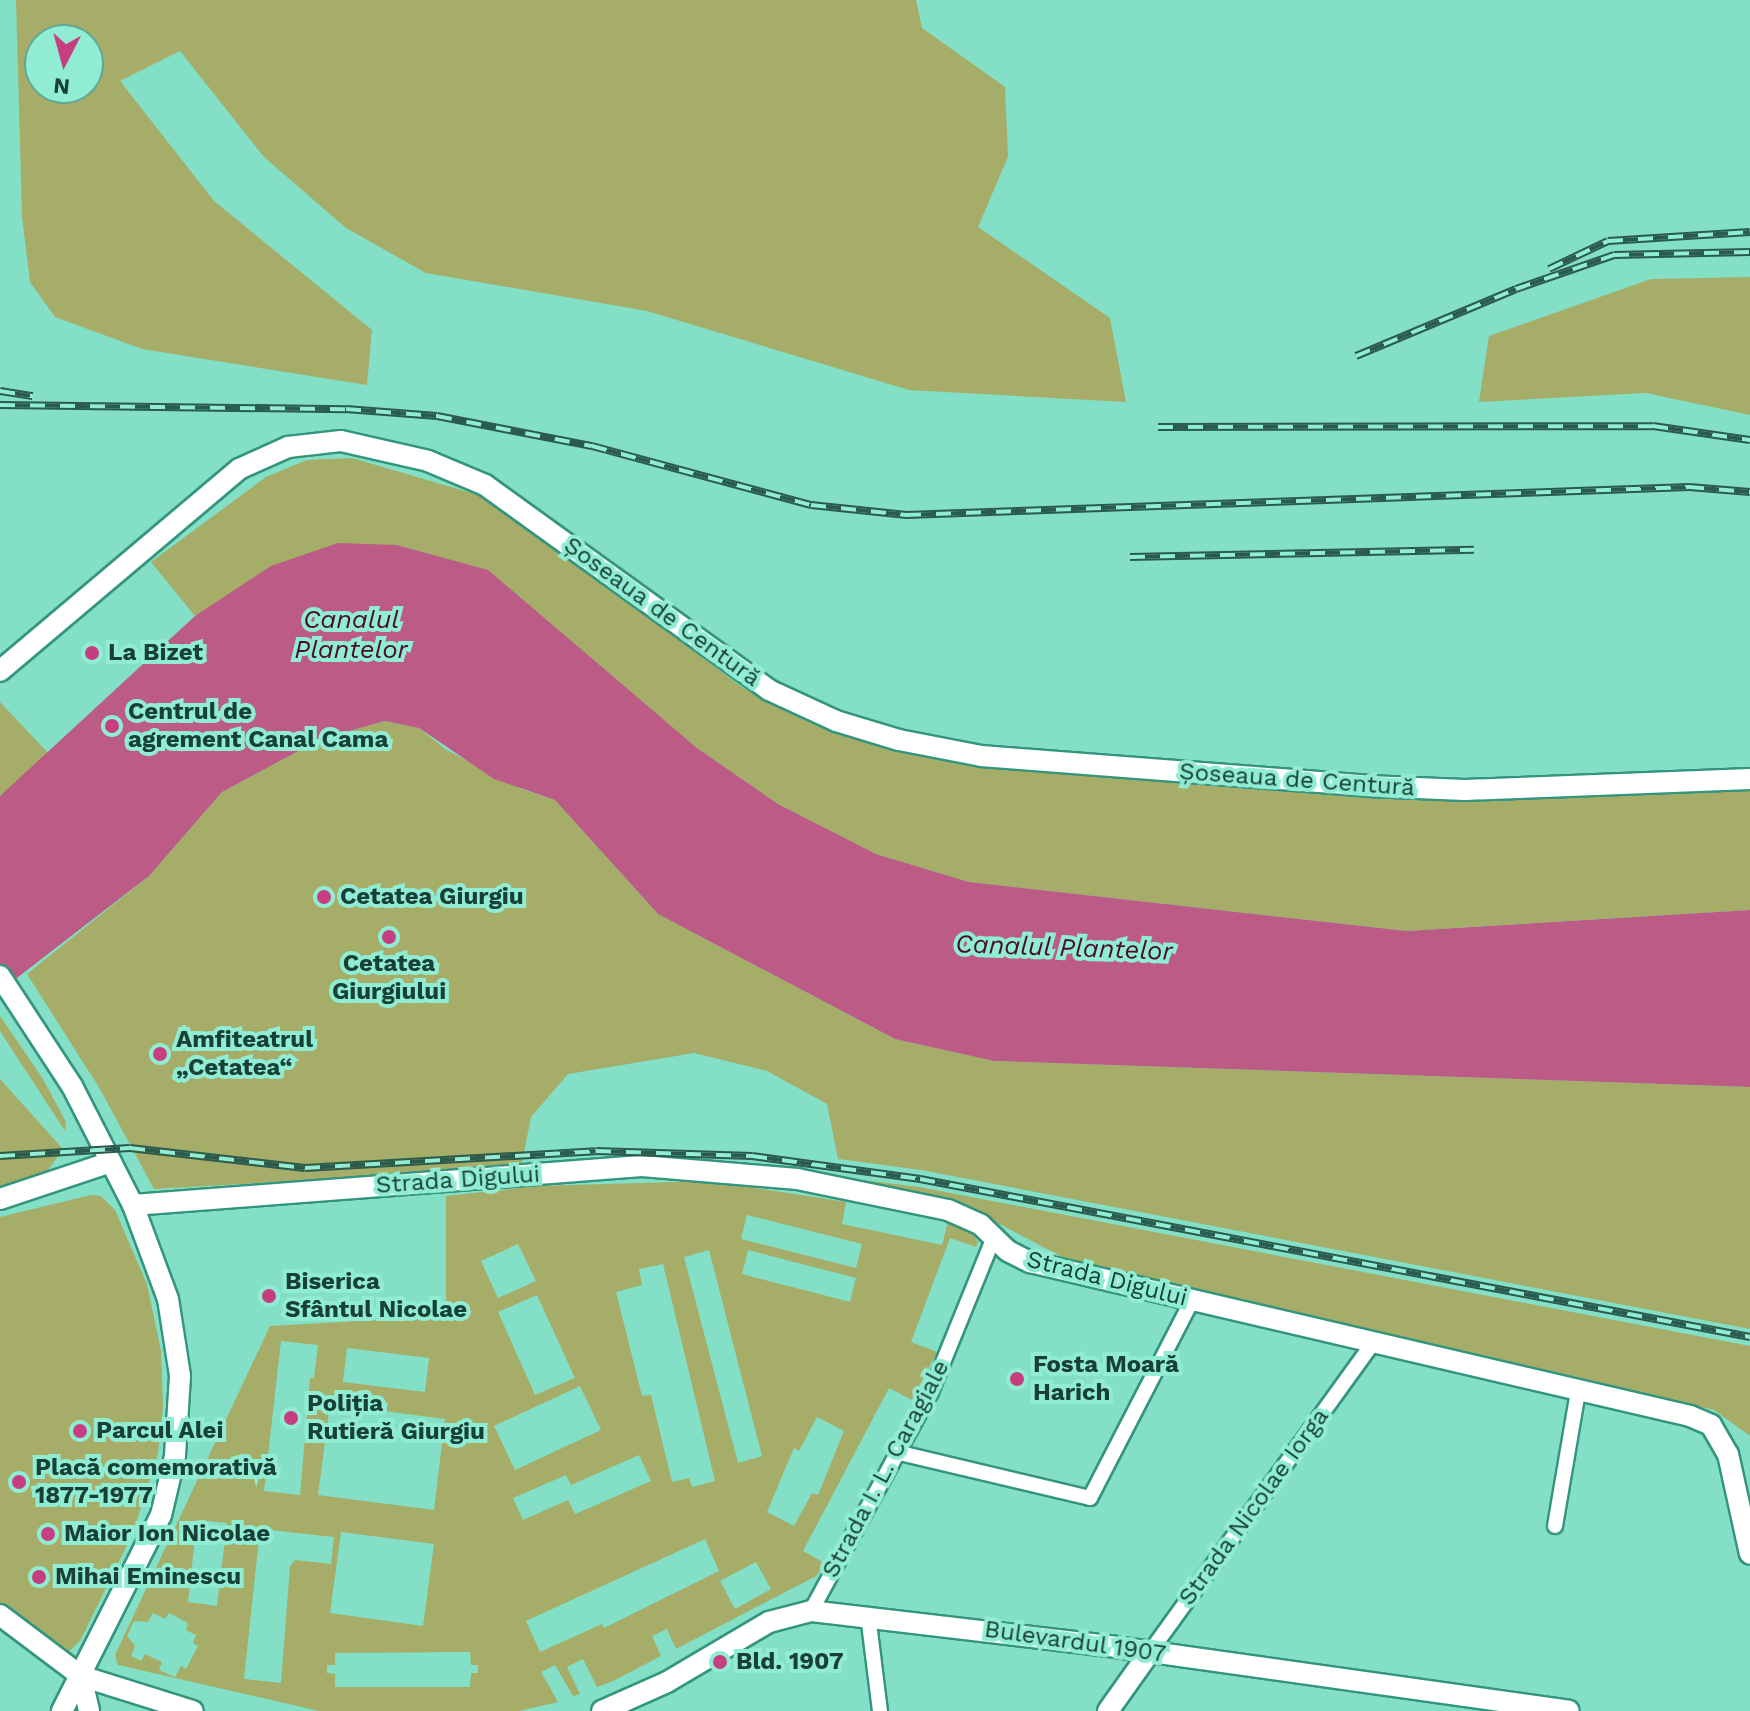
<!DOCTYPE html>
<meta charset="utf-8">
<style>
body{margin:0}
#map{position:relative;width:1750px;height:1711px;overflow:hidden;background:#83dfc6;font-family:"Work Sans",sans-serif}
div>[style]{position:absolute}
.green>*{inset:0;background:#a5ad69}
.water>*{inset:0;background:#bc5b86}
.roads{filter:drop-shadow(2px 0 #34957e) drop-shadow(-2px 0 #34957e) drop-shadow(0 2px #34957e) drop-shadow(0 -2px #34957e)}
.street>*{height:14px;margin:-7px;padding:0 7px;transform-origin:7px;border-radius:7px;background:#fff}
.secondary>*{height:20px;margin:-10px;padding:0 10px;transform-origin:10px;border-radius:10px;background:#fff}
.rail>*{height:8px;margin-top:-4px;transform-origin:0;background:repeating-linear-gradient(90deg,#90edd3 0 15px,#2a5b4d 0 30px);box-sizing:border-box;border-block:2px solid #2a5b4d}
.dots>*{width:22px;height:22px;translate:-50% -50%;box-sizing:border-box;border:4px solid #90edd3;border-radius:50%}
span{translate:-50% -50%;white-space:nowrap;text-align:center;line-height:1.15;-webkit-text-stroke:8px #90edd3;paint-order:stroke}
.street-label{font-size:24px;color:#184035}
.poi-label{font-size:24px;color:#184035;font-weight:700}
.left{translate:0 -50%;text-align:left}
.water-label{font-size:26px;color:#4b0c2c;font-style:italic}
.north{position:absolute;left:24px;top:24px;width:80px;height:80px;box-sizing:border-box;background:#90edd3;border:2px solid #60a894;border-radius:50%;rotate:186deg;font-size:22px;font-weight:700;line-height:32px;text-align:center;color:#184035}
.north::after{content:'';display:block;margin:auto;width:28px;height:36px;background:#c43e80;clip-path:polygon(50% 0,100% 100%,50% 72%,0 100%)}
</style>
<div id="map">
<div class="green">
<div style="clip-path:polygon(evenodd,16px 0,916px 0,922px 28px,1005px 87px,1008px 157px,978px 227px,1110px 318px,1126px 402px,909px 390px,647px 311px,426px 273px,346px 228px,264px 157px,180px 51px,120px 81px,214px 201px,372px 330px,367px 385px,142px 349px,55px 317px,30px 282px,22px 216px,16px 0,40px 40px,88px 40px,88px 88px,40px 88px,40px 40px)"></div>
<div style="clip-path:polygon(1750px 277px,1750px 415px,1646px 393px,1479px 402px,1489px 336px,1651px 279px)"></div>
<div style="clip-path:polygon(352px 458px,492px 499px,743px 688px,823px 726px,920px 753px,1469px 802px,1750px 788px,1750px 910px,1407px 931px,969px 882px,876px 854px,778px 804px,697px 748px,487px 570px,397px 545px,234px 592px,195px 616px,151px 562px,266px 477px,307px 460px)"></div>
<div style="clip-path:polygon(0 702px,49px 754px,0 796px)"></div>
<div style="clip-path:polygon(385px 721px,419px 728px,445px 749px,519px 788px,555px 800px,658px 914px,895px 1039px,994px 1061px,1750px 1087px,1750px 1329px,921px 1170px,838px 1159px,827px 1104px,767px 1071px,694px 1053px,568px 1074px,531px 1117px,521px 1168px,154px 1189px,100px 1089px,27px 974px,149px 876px,222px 792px,321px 739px)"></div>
<div style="clip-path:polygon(0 1016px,43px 1079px,66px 1122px,65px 1131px,0 1031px)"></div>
<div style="clip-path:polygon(0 1079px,63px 1149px,44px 1176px,0 1192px)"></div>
<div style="clip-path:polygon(839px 1177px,919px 1187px,1750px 1346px,1750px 1436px,1714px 1410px,1068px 1260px,986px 1217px,839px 1181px)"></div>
<div style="clip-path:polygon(evenodd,709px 1181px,846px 1202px,842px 1224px,942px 1245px,948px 1222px,970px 1231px,978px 1242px,976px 1247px,950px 1238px,911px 1342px,937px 1352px,912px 1400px,889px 1388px,803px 1551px,826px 1564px,816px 1576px,676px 1649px,667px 1629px,652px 1636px,661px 1656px,613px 1681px,597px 1687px,583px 1659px,567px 1667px,580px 1694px,573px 1696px,555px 1665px,541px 1672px,558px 1702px,519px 1711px,319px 1711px,118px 1665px,115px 1655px,270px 1326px,446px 1316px,446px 1196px,536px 1186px,709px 1181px,747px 1215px,862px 1244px,856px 1268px,741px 1239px,747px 1215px,709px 1181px,518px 1244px,536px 1281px,498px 1298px,481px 1261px,518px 1244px,709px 1181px,709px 1250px,762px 1456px,738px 1463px,684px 1257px,709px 1250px,709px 1181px,748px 1250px,856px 1278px,850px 1302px,742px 1274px,748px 1250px,709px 1181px,663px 1264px,715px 1481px,692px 1487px,689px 1478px,672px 1482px,651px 1395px,642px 1396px,616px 1292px,642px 1285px,639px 1269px,663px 1264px,709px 1181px,537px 1295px,575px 1378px,535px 1395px,498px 1312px,537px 1295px,709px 1181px,281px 1341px,318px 1345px,314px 1378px,310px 1378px,300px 1495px,264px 1491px,281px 1341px,709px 1181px,347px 1348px,429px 1358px,425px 1392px,343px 1382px,347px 1348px,709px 1181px,580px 1386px,601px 1430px,515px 1470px,494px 1426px,580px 1386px,709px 1181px,330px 1404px,445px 1419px,434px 1510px,318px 1495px,330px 1404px,709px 1181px,817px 1417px,844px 1431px,818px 1495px,812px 1493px,794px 1526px,767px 1512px,794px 1448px,799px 1451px,817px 1417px,709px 1181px,639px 1455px,651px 1481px,575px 1514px,568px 1500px,523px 1520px,513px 1498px,566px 1475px,571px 1485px,639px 1455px,709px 1181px,197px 1520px,227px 1523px,217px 1606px,188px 1602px,197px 1520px,709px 1181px,260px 1529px,334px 1537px,331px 1564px,295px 1560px,290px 1566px,281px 1683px,244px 1679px,260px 1529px,709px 1181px,341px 1532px,434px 1544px,423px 1626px,330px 1613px,341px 1532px,709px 1181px,705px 1539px,719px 1571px,604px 1628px,602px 1624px,540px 1652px,526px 1621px,705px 1539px,709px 1181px,756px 1562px,771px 1589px,735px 1609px,720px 1581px,756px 1562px,709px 1181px,153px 1613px,165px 1619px,169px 1613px,188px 1623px,186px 1630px,196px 1635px,193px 1643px,198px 1646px,186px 1669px,181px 1666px,175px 1677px,159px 1670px,162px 1662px,145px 1654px,141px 1661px,131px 1656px,135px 1646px,127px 1636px,134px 1621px,148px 1622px,153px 1613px,709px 1181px,470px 1652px,471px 1665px,478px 1665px,478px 1673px,471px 1673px,470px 1687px,335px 1687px,335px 1674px,327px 1673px,327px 1665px,335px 1665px,335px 1653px,470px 1652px)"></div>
<div style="clip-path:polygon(91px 1195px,101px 1196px,115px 1210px,147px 1284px,161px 1351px,163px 1407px,158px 1454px,133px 1533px,80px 1641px,59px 1661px,0 1615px,0 1217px)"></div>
</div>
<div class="water">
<div style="clip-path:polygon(338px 543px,397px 545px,488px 570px,697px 748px,778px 804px,876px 854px,969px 882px,1407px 931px,1750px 910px,1750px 1087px,994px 1061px,895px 1039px,658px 914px,555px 800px,494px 779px,419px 728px,385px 721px,321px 739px,222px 792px,149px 876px,0 991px,0 796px,195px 616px,271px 566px)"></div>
</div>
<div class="roads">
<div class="street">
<div style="left:900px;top:1453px;width:195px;rotate:13.3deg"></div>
<div style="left:1090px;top:1498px;width:223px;rotate:-62.7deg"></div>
<div style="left:1555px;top:1526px;width:137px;rotate:-80.3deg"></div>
<div style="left:811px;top:1611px;width:250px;rotate:-61.3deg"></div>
<div style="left:931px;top:1392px;width:167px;rotate:-67.9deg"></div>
<div style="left:868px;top:1615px;width:97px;rotate:82.9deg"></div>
<div style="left:1150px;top:1652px;width:380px;rotate:-54.2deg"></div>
</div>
<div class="secondary">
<div style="left:0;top:671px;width:313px;rotate:-40.2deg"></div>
<div style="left:239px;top:469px;width:54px;rotate:-24.2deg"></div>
<div style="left:288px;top:447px;width:53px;rotate:-6.5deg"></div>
<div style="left:341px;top:441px;width:89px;rotate:12.9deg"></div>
<div style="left:428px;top:461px;width:62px;rotate:22.8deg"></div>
<div style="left:485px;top:485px;width:350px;rotate:35.8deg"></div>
<div style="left:769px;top:690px;width:74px;rotate:24.8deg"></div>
<div style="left:836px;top:721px;width:66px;rotate:16.8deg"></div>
<div style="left:899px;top:740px;width:84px;rotate:11deg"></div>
<div style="left:981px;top:756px;width:388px;rotate:4.4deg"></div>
<div style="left:1368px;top:786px;width:97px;rotate:2.4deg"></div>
<div style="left:1465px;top:790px;width:285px;rotate:-2.2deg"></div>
<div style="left:0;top:976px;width:131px;rotate:56.8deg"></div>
<div style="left:72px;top:1086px;width:134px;rotate:62.9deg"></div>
<div style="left:133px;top:1205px;width:100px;rotate:69.6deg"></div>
<div style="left:168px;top:1299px;width:78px;rotate:81.1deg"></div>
<div style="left:180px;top:1376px;width:80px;rotate:93.6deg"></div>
<div style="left:175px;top:1456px;width:61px;rotate:103.3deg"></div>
<div style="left:161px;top:1515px;width:220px;rotate:116.8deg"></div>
<div style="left:0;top:1199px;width:117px;rotate:-18.4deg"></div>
<div style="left:133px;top:1205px;width:510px;rotate:-4.38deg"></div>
<div style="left:642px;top:1166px;width:156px;rotate:4.8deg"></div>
<div style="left:797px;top:1179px;width:154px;rotate:11.6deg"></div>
<div style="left:948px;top:1210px;width:36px;rotate:24deg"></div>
<div style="left:981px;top:1225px;width:37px;rotate:44deg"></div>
<div style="left:1008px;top:1251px;width:25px;rotate:27deg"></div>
<div style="left:1030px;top:1262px;width:678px;rotate:13.13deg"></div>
<div style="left:1690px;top:1416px;width:23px;rotate:23deg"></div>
<div style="left:1711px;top:1425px;width:34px;rotate:60deg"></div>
<div style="left:1728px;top:1454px;width:102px;rotate:77.6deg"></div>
<div style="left:0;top:1615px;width:101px;rotate:37deg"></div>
<div style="left:81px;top:1676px;width:117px;rotate:17.4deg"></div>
<div style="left:81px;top:1676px;width:36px;rotate:77deg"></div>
<div style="left:602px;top:1711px;width:71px;rotate:-24deg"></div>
<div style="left:667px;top:1682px;width:118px;rotate:-30.5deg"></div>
<div style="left:769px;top:1622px;width:43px;rotate:-14.7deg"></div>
<div style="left:811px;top:1611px;width:307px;rotate:6.7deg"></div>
<div style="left:1116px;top:1647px;width:457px;rotate:8deg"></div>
<div style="left:1108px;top:1711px;width:72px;rotate:-54.6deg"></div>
</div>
</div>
<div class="rail">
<div style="left:1549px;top:269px;width:65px;rotate:-25.4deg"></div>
<div style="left:1608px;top:241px;width:142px;rotate:-3.6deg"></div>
<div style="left:1356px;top:356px;width:173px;rotate:-22.7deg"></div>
<div style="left:1516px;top:289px;width:104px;rotate:-19.1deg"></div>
<div style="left:1614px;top:255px;width:136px;rotate:-1.3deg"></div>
<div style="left:0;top:391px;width:33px;rotate:9deg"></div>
<div style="left:0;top:405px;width:346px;rotate:0.7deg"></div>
<div style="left:346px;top:409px;width:91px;rotate:4.4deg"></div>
<div style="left:437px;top:416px;width:158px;rotate:11deg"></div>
<div style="left:592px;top:446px;width:227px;rotate:15.1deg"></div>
<div style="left:811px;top:505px;width:96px;rotate:6deg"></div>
<div style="left:906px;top:515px;width:784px;rotate:-2.05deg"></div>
<div style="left:1689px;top:487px;width:61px;rotate:4.7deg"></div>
<div style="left:1158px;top:427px;width:495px;rotate:-0.1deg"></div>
<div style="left:1653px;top:426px;width:98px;rotate:8.2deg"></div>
<div style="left:1130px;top:557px;width:344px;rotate:-1.2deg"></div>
<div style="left:0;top:1156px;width:130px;rotate:-3.5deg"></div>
<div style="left:130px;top:1148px;width:176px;rotate:6.5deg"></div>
<div style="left:305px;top:1168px;width:291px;rotate:-3.3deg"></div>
<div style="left:596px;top:1151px;width:156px;rotate:1.8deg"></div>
<div style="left:752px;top:1156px;width:170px;rotate:7.8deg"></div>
<div style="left:920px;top:1179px;width:845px;rotate:10.78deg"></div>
</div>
<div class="dots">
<div style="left:92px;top:653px;background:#c43e80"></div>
<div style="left:112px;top:726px;background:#c43e80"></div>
<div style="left:324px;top:897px;background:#c43e80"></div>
<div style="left:389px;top:937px;background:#c43e80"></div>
<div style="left:160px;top:1054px;background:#c43e80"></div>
<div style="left:269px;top:1296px;background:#c43e80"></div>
<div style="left:1017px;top:1379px;background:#c43e80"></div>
<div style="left:291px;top:1418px;background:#c43e80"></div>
<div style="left:80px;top:1431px;background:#c43e80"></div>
<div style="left:19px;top:1482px;background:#c43e80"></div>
<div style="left:48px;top:1534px;background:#c43e80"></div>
<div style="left:39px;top:1577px;background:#c43e80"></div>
<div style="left:720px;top:1662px;background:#c43e80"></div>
</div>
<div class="street-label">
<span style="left:662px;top:612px;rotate:36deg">Șoseaua de Centură</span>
<span style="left:1297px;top:780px;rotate:4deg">Șoseaua de Centură</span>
<span style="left:458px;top:1180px;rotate:-4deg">Strada Digului</span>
<span style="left:1107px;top:1279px;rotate:14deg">Strada Digului</span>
<span style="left:886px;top:1469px;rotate:-62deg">Strada I. L. Caragiale</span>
<span style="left:1254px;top:1507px;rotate:-54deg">Strada Nicolae Iorga</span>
<span style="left:1075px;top:1642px;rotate:8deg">Bulevardul 1907</span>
</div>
<div class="poi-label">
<span class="left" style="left:108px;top:653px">La Bizet</span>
<span class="left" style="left:128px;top:726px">Centrul de<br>agrement Canal Cama</span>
<span class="left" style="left:340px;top:897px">Cetatea Giurgiu</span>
<span style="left:389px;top:978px">Cetatea<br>Giurgiului</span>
<span class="left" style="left:176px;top:1054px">Amfiteatrul<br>„Cetatea“</span>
<span class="left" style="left:285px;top:1296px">Biserica<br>Sfântul Nicolae</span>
<span class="left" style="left:1033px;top:1379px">Fosta Moară<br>Harich</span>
<span class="left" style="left:307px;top:1418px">Poliția<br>Rutieră Giurgiu</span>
<span class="left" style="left:96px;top:1431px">Parcul Alei</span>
<span class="left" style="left:35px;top:1482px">Placă comemorativă<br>1877-1977</span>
<span class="left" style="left:64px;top:1534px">Maior Ion Nicolae</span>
<span class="left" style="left:55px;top:1577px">Mihai Eminescu</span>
<span class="left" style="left:736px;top:1662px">Bld. 1907</span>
</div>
<div class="water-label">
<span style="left:351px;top:635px">Canalul<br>Plantelor</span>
<span style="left:1064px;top:948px;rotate:2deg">Canalul Plantelor</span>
</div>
<div class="north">N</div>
</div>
